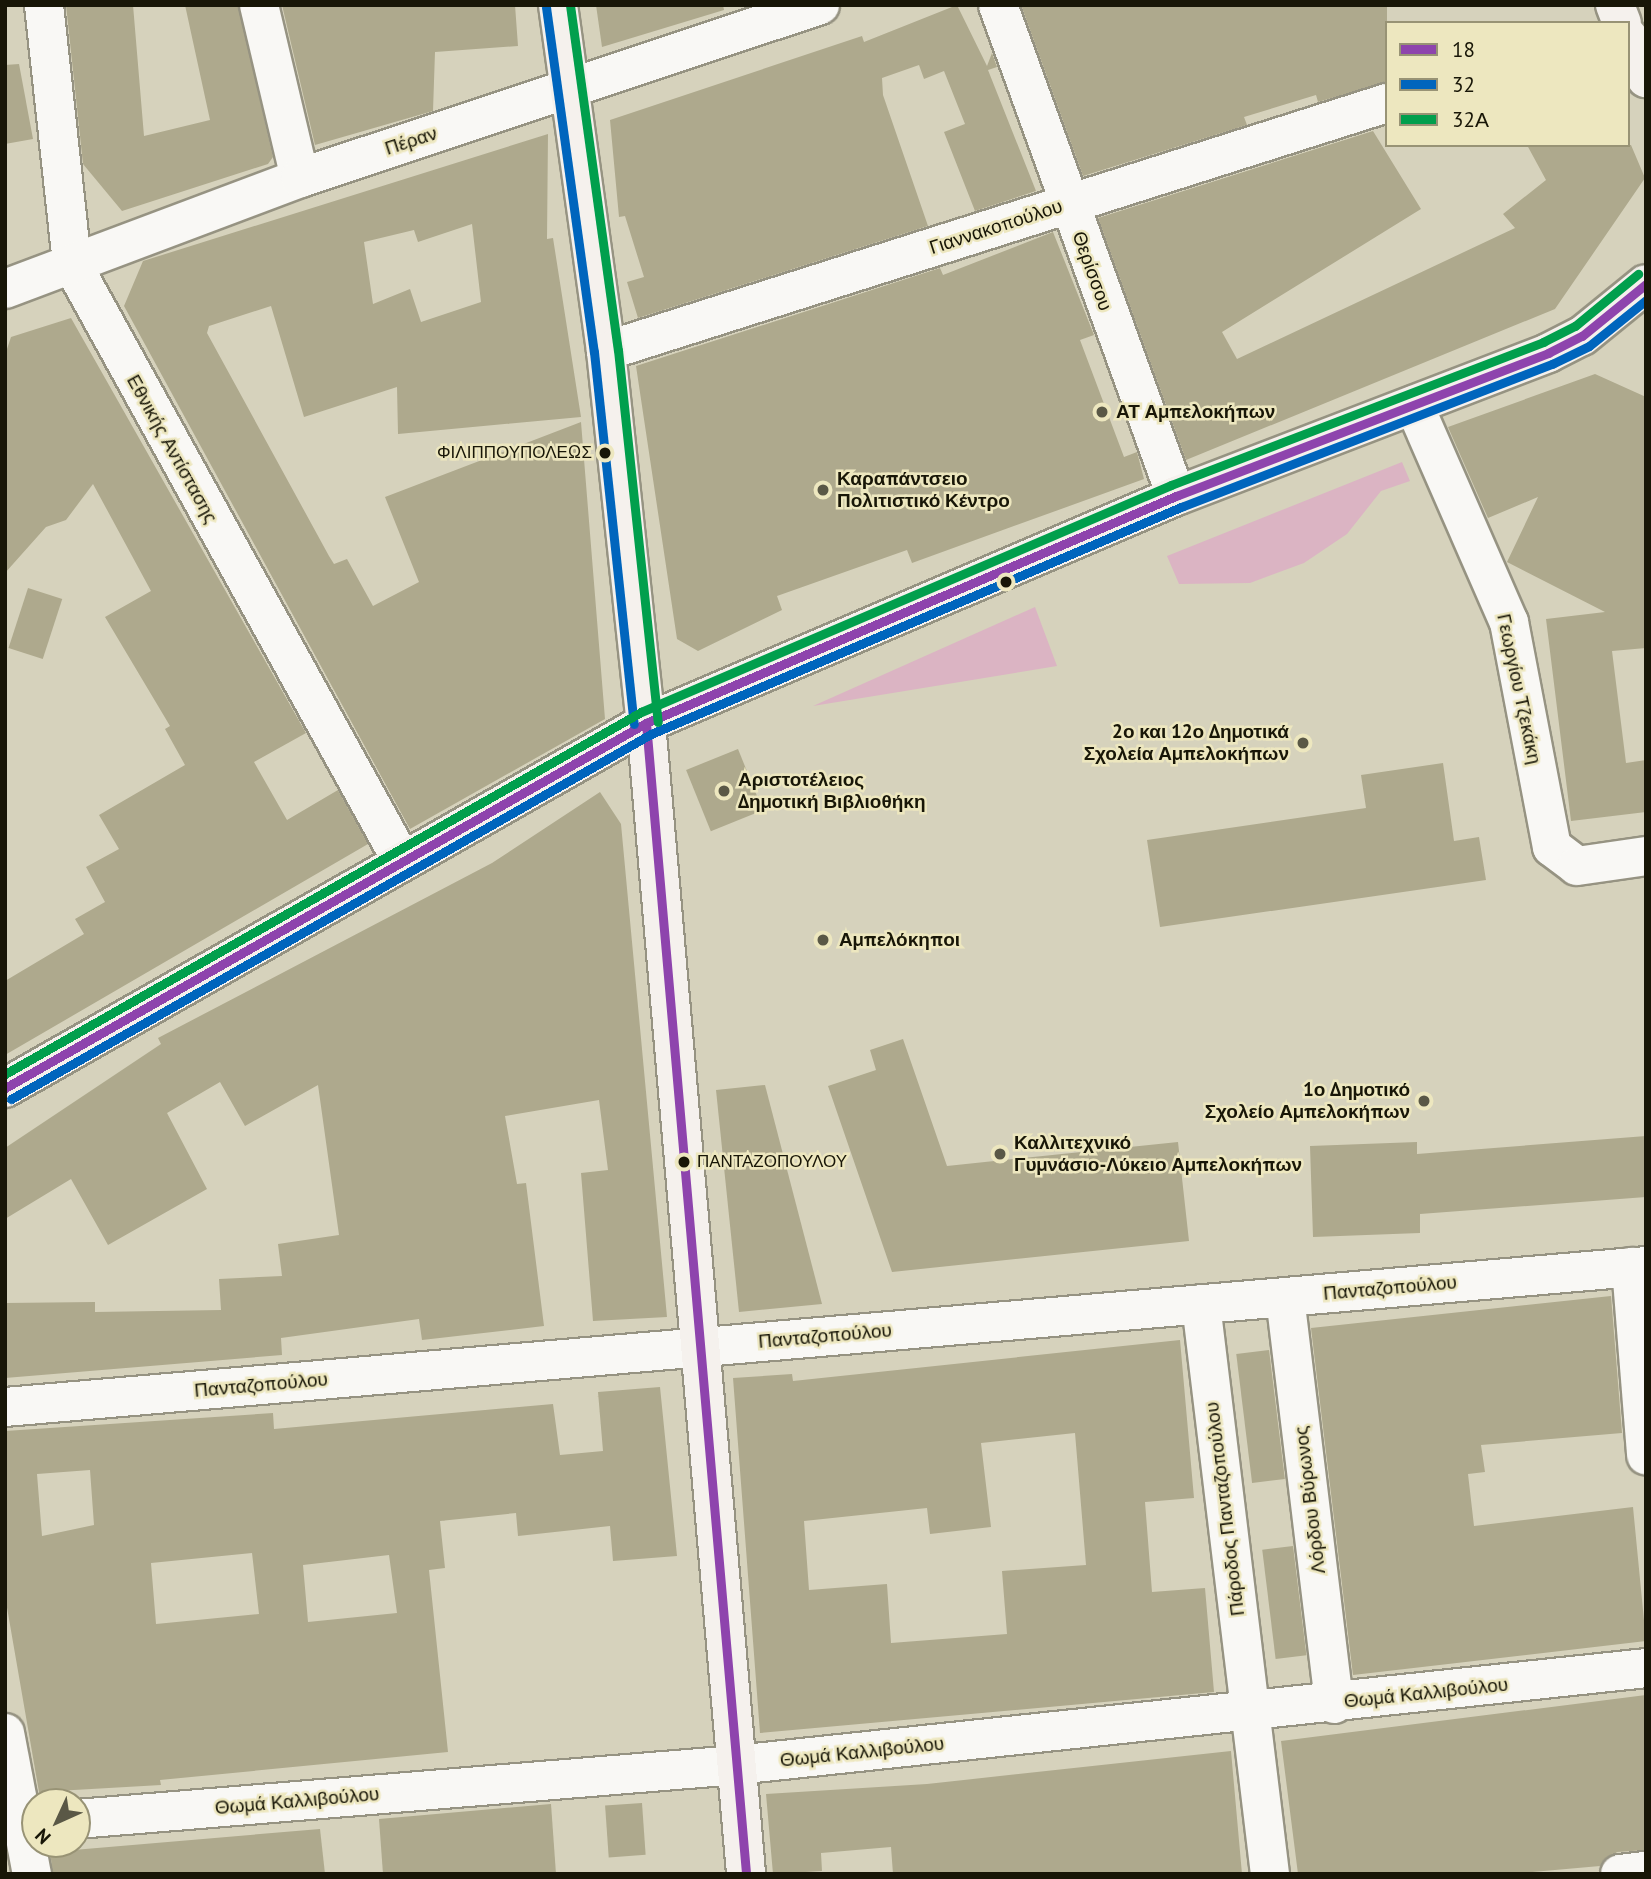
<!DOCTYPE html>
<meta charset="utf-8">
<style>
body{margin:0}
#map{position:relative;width:1651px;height:1879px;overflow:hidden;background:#d6d2bc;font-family:"PT Sans",sans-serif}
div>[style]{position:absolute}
.green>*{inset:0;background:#dbb4c3}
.building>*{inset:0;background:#aea98d;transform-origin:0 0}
.roads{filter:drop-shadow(2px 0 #969382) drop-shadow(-2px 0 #969382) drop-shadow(0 2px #969382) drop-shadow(0 -2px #969382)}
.minor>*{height:38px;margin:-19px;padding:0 19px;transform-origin:19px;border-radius:19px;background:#f9f8f5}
.secondary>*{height:38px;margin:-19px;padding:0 19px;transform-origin:19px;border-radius:19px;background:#f5f1ed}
.bus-1>*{height:9px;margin:-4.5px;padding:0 4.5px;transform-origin:4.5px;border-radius:4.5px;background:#8e44ad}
.bus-2>*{height:9px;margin:-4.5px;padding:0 4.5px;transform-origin:4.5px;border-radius:4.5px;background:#0065bd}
.bus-3>*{height:9px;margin:-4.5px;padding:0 4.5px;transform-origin:4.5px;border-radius:4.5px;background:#019f4d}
.dots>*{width:19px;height:19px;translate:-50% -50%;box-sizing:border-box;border:4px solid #ede7bf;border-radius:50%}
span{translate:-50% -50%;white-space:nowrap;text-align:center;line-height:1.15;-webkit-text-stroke:5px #ede7bf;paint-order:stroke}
.bus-label{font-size:17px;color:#181607}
.right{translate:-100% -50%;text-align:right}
.left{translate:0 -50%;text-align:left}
.street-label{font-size:19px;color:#181607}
.poi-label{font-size:19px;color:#181607;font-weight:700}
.frame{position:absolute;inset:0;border:7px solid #181607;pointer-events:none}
.legend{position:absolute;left:1385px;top:21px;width:245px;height:126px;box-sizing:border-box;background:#ede7bf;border:2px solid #989375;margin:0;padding:9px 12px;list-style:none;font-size:21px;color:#181607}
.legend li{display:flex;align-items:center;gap:14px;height:35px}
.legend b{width:35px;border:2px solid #989375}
.north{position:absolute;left:21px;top:1788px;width:70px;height:70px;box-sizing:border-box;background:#ede7bf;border:2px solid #989375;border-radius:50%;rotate:225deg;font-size:19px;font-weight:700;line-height:28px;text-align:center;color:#181607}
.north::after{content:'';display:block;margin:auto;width:24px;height:32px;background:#5a5846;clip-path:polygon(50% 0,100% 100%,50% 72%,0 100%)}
</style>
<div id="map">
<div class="green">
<div style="clip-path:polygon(1402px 462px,1410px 481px,1381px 491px,1347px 534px,1304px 563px,1250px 583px,1179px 584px,1167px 556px)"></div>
<div style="clip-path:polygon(1035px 607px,1057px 666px,813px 706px)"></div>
</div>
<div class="building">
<div style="clip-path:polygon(66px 5px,133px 5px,144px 136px,210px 120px,185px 5px,238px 5px,273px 157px,268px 164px,122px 211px,83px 164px)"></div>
<div style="clip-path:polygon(282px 5px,515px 5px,518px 46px,435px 52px,433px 111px,315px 145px)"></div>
<div style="clip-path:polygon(596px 5px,723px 5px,724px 10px,602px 47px)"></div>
<div style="clip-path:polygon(957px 5px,987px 66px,992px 53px,997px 67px,988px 70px,1036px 191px,975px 211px,944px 132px,965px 124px,944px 71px,924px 79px,919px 65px,882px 78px,883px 95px,928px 226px,638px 318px,627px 282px,644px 277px,625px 216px,619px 217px,610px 120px,862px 36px,864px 42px)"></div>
<div style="clip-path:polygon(1021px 5px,1387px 5px,1387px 82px,1318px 102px,1316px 95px,1244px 117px,1247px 125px,1083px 176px)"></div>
<div style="clip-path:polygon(19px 64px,33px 139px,5px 144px,5px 65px)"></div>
<div style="clip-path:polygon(1373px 131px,1421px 209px,1222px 332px,1237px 359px,1515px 228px,1503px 214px,1546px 180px,1527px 145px,1631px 145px,1645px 178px,1555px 309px,1186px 460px,1098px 218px)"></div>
<div style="clip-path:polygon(evenodd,548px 134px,547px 239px,553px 238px,581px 417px,398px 434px,397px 387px,304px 417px,271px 306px,209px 326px,207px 333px,329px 556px,334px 564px,347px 559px,373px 606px,419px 582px,385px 497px,581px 422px,605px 719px,410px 829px,124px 306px,143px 261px,548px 134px,472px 224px,481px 302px,421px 322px,410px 289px,373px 304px,364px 242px,414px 230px,418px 242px,472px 224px)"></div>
<div style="clip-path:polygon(1053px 232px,1094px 335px,1080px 340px,1124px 457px,1137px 452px,1144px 479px,912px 563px,907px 550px,777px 596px,782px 610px,698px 651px,677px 639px,636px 366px,940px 268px,943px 275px)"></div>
<div style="clip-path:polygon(71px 318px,306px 733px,254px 762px,287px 820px,338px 790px,368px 844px,5px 1055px,5px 981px,84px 934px,75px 919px,105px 902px,86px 867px,119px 849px,99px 815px,185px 765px,165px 729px,170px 726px,105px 617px,151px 591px,93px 484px,66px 520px,46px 527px,5px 573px,5px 355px,11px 337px)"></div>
<div style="clip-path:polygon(1595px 374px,1646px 397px,1646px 648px,1612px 651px,1626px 763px,1646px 760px,1646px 812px,1571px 821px,1546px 619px,1605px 612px,1507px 562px,1538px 497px,1488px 518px,1448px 427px)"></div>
<div style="left:28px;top:588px;width:36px;height:63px;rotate:18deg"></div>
<div style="left:738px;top:749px;width:66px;height:56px;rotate:68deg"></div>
<div style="clip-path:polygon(1443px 763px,1454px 841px,1479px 837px,1486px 880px,1160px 927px,1147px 840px,1366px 808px,1361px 775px)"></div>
<div style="clip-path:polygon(600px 792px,621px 824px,667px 1317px,593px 1321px,581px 1173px,608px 1170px,599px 1100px,505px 1116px,517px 1184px,526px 1183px,544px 1326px,422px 1340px,419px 1319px,281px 1338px,282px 1355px,5px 1378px,5px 1303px,95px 1302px,95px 1312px,221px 1310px,219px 1279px,282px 1276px,278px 1244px,339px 1235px,318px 1085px,245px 1126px,220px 1082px,167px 1113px,207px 1189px,108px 1245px,71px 1179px,5px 1219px,5px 1148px,161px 1044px,158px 1038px,492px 863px)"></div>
<div style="clip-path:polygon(903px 1039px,947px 1166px,1178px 1142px,1189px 1241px,892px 1272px,828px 1086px,876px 1070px,870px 1050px)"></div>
<div style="clip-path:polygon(765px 1085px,822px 1304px,739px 1312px,716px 1090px)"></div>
<div style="clip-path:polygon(1646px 1136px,1646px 1197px,1420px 1214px,1420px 1233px,1313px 1237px,1310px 1146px,1417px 1142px,1417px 1154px)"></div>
<div style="clip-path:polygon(1611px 1296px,1622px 1433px,1481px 1445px,1485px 1472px,1468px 1474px,1474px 1526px,1633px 1507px,1646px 1641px,1353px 1675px,1311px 1328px)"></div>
<div style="clip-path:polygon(evenodd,1180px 1340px,1194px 1498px,1145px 1502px,1152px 1592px,1205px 1588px,1214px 1692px,760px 1733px,733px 1378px,792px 1374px,793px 1381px,1180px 1340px,1075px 1433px,1086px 1565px,1002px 1571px,1007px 1634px,891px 1643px,887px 1584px,809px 1590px,804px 1521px,927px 1508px,930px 1534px,991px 1527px,981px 1443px,1075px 1433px)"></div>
<div style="left:1269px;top:1350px;width:130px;height:33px;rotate:83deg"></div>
<div style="clip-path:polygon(evenodd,660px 1387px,677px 1556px,613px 1561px,610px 1526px,518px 1536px,516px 1513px,440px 1521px,445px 1568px,429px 1570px,448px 1752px,160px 1780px,161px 1785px,39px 1792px,5px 1596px,5px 1431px,273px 1413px,274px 1429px,553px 1404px,560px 1455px,603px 1451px,598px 1392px,660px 1387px,90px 1470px,94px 1525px,42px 1536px,37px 1474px,90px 1470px,660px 1387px,252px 1553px,259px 1614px,156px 1624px,151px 1563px,252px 1553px,660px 1387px,389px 1555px,397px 1613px,308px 1622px,303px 1565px,389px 1555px)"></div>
<div style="left:1293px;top:1546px;width:110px;height:31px;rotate:83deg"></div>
<div style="clip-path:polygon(1646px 1695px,1646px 1850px,1617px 1852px,1600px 1866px,1509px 1874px,1298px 1874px,1281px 1741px)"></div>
<div style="clip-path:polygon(1231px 1751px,1242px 1874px,893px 1874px,891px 1847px,821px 1853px,822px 1871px,773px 1874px,766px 1794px,927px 1784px)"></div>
<div style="left:642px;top:1803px;width:52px;height:37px;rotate:86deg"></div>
<div style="clip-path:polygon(551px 1804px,556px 1874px,383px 1874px,379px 1819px)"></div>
<div style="clip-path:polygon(320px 1829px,325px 1874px,53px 1874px,50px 1852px)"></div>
</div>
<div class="roads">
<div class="minor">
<div style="left:44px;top:5px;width:261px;rotate:83.8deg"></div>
<div style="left:72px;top:264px;width:682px;rotate:61.07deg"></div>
<div style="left:259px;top:5px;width:178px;rotate:76.7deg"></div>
<div style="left:998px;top:5px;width:522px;rotate:70.07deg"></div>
<div style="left:5px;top:289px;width:315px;rotate:-20.6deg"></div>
<div style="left:300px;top:178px;width:548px;rotate:-18.4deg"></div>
<div style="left:606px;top:351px;width:819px;rotate:-17.62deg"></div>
<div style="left:1414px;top:405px;width:237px;rotate:66.4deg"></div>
<div style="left:1509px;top:622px;width:229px;rotate:79.2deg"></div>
<div style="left:1552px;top:847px;width:31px;rotate:37deg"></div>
<div style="left:1577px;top:866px;width:70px;rotate:-8.2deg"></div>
<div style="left:1631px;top:1267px;width:189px;rotate:85.4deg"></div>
<div style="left:1285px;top:1297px;width:410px;rotate:83.1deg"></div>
<div style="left:1201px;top:1304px;width:574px;rotate:83.1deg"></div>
<div style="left:5px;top:1407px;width:1647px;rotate:-4.91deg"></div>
<div style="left:5px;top:1733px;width:144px;rotate:79.2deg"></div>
<div style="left:77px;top:1819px;width:661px;rotate:-4.68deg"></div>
<div style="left:736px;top:1765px;width:915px;rotate:-6.08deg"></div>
<div style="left:1620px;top:1874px;width:26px;rotate:-7deg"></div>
</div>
<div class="secondary">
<div style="left:558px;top:5px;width:349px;rotate:82.1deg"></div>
<div style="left:606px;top:351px;width:374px;rotate:83.9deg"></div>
<div style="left:646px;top:723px;width:1155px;rotate:85.03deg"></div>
<div style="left:1615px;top:5px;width:19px;rotate:69deg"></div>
<div style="left:1628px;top:37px;width:45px;rotate:66.3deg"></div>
<div style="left:5px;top:1088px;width:738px;rotate:-29.66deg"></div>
<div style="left:646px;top:723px;width:577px;rotate:-23.19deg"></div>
<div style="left:1176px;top:496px;width:399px;rotate:-21deg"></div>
<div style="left:1548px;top:353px;width:38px;rotate:-27deg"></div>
<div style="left:1582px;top:336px;width:82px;rotate:-39.1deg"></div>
</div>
</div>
<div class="bus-1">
<div style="left:646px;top:723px;width:1155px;rotate:85.03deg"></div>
<div style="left:5px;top:1088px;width:738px;rotate:-29.66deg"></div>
<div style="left:646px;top:723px;width:577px;rotate:-23.19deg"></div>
<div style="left:1176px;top:496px;width:399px;rotate:-21deg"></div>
<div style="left:1548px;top:353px;width:38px;rotate:-27deg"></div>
<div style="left:1582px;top:336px;width:82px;rotate:-39.1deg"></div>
</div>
<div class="bus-2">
<div style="left:546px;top:7px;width:348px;rotate:82.1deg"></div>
<div style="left:594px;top:352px;width:374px;rotate:83.9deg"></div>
<div style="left:11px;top:1099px;width:737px;rotate:-29.7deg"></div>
<div style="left:651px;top:734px;width:577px;rotate:-23.19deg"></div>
<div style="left:1181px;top:507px;width:398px;rotate:-21.1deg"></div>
<div style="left:1552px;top:364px;width:41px;rotate:-25.9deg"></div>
<div style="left:1589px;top:346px;width:73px;rotate:-38.9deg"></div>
</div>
<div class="bus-3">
<div style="left:570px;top:5px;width:348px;rotate:82.1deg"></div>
<div style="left:618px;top:350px;width:374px;rotate:83.9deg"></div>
<div style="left:5px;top:1074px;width:732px;rotate:-29.65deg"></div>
<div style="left:641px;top:712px;width:577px;rotate:-23.19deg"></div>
<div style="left:1171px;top:485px;width:399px;rotate:-21deg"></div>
<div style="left:1543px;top:342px;width:36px;rotate:-27deg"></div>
<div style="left:1575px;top:326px;width:82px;rotate:-39.5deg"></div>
</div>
<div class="dots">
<div style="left:1102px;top:412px;background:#5a5846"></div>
<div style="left:605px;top:453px;background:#181607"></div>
<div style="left:823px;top:490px;background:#5a5846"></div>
<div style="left:1006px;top:582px;background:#181607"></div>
<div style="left:1303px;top:743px;background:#5a5846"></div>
<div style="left:724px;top:791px;background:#5a5846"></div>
<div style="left:823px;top:940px;background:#5a5846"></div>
<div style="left:1424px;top:1101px;background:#5a5846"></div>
<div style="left:1000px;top:1154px;background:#5a5846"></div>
<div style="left:684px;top:1162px;background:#181607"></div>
</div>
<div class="bus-label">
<span class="right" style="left:592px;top:453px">ΦΙΛΙΠΠΟΥΠΟΛΕΩΣ</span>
<span class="left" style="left:697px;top:1162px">ΠΑΝΤΑΖΟΠΟΥΛΟΥ</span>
</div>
<div class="street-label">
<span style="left:411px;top:141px;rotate:-18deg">Πέραν</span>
<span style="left:996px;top:227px;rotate:-18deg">Γιαννακοπούλου</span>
<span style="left:1092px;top:271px;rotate:70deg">Θερίσσου</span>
<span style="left:172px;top:449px;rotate:61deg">Εθνικής Αντίστασης</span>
<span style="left:1519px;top:689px;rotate:78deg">Γεωργίου Τζεκάκη</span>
<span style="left:1390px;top:1288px;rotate:-5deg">Πανταζοπούλου</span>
<span style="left:825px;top:1336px;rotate:-5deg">Πανταζοπούλου</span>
<span style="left:261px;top:1385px;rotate:-5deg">Πανταζοπούλου</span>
<span style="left:1310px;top:1500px;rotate:-97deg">Λόρδου Βύρωνος</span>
<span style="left:1225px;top:1509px;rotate:-97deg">Πάροδος Πανταζοπούλου</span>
<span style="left:1426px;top:1693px;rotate:-6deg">Θωμά Καλλιβούλου</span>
<span style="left:862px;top:1752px;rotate:-6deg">Θωμά Καλλιβούλου</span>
<span style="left:297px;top:1801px;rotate:-5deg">Θωμά Καλλιβούλου</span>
</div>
<div class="poi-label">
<span class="left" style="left:1116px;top:412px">ΑΤ Αμπελοκήπων</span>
<span class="left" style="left:837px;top:490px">Καραπάντσειο<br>Πολιτιστικό Κέντρο</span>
<span class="right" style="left:1289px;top:743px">2ο και 12ο Δημοτικά<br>Σχολεία Αμπελοκήπων</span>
<span class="left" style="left:738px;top:791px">Αριστοτέλειος<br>Δημοτική Βιβλιοθήκη</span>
<span class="left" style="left:839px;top:940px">Αμπελόκηποι</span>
<span class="right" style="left:1410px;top:1101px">1ο Δημοτικό<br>Σχολείο Αμπελοκήπων</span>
<span class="left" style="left:1014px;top:1154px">Καλλιτεχνικό<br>Γυμνάσιο-Λύκειο Αμπελοκήπων</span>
</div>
<div class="frame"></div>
<ul class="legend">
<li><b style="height:9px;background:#8e44ad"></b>18</li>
<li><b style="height:9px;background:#0065bd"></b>32</li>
<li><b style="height:9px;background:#019f4d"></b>32Α</li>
</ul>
<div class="north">N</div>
</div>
